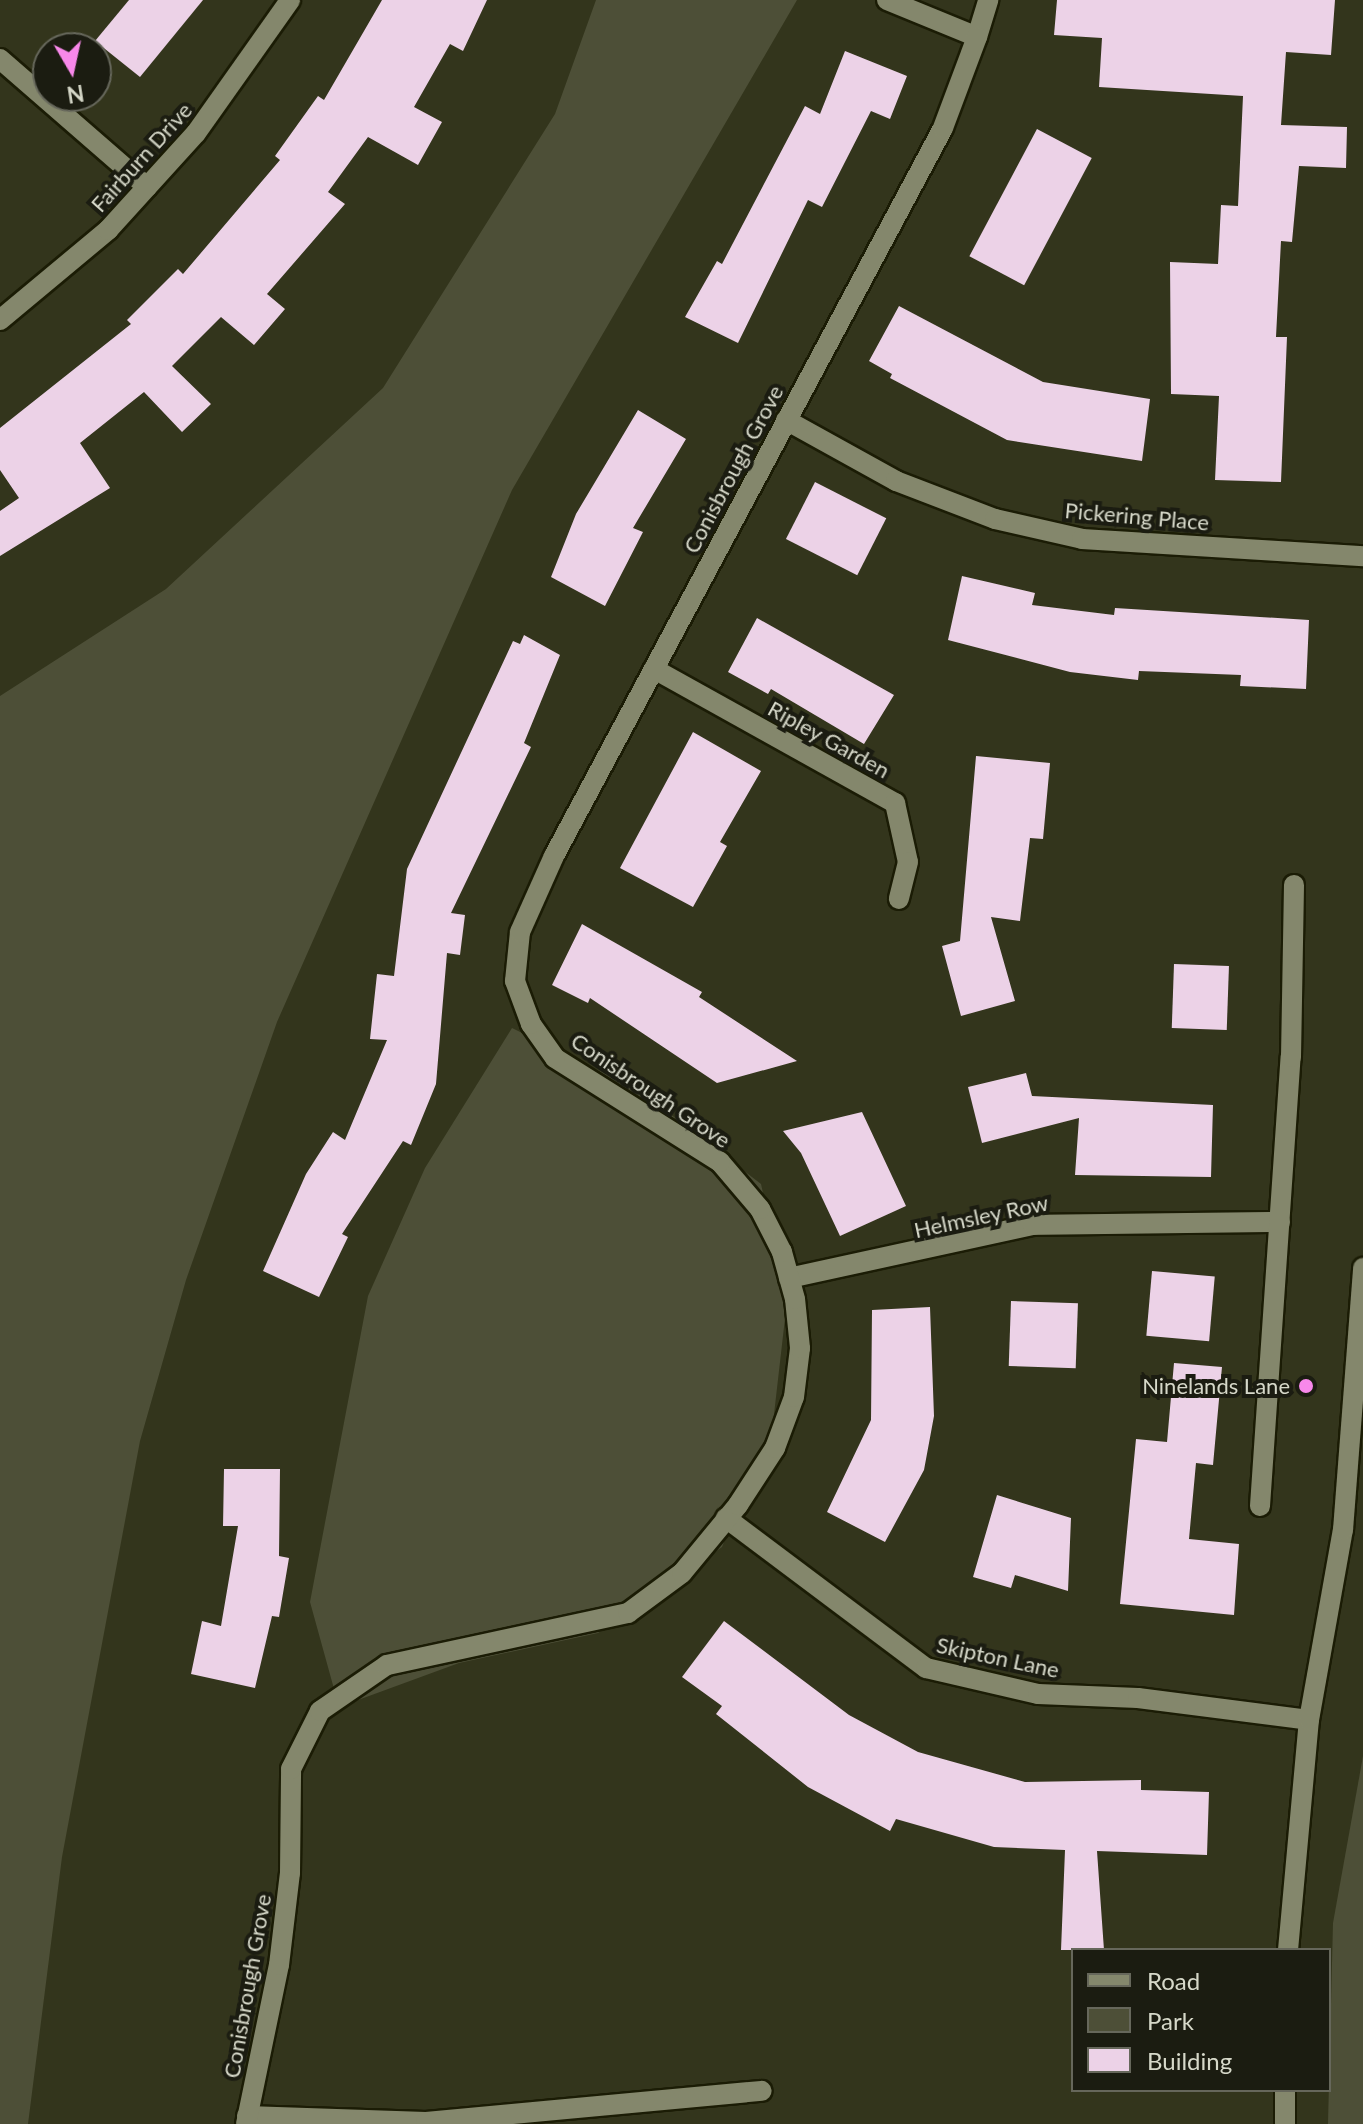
<!DOCTYPE html>
<style>
body{margin:0}
#map{position:relative;width:1363px;height:2124px;overflow:hidden;background:#33351c;font-family:Lato,sans-serif}
div>[style]{position:absolute}
.green>*{inset:0;background:#4d4f37}
.building>*{inset:0;background:#ecd2e7;transform-origin:0 0}
.roads{filter:drop-shadow(2px 0 #1b1c05) drop-shadow(-2px 0 #1b1c05) drop-shadow(0 2px #1b1c05) drop-shadow(0 -2px #1b1c05)}
.minor>*{height:20px;margin:-10px;padding:0 10px;transform-origin:10px;border-radius:10px;background:#84876c}
.dots>*{width:22px;height:22px;translate:-50% -50%;box-sizing:border-box;border:4px solid #1b1c11;border-radius:50%}
span{translate:-50% -50%;white-space:nowrap;text-align:center;line-height:1.15;-webkit-text-stroke:8px #1b1c11;paint-order:stroke}
.street-label{font-size:22px;color:#d6d8c9}
.poi-label{font-size:22px;color:#d6d8c9}
.right{translate:-100% -50%;text-align:right}
.legend{position:absolute;left:1071px;top:1948px;width:260px;height:144px;box-sizing:border-box;background:#1b1c11;border:2px solid #66675b;margin:0;padding:10px 14px;list-style:none;font-size:24px;color:#d6d8c9}
.legend li{display:flex;align-items:center;gap:16px;height:40px}
.legend b{width:40px;border:2px solid #66675b}
.north{position:absolute;left:32px;top:32px;width:80px;height:80px;box-sizing:border-box;background:#1b1c11;border:2px solid #66675b;border-radius:50%;rotate:171deg;font-size:22px;font-weight:700;line-height:32px;text-align:center;color:#d6d8c9}
.north::after{content:'';display:block;margin:auto;width:28px;height:36px;background:#f888ea;clip-path:polygon(50% 0,100% 100%,50% 72%,0 100%)}
</style>
<div id="map">
<div class="green">
<div style="clip-path:polygon(596px 0,797px 0,512px 490px,277px 1022px,186px 1280px,140px 1441px,62px 1857px,28px 2124px,0 2124px,0 696px,166px 589px,383px 388px,555px 114px)"></div>
<div style="clip-path:polygon(512px 1028px,639px 1090px,761px 1184px,787px 1301px,773px 1423px,722px 1547px,598px 1633px,459px 1663px,339px 1707px,310px 1602px,368px 1296px,425px 1168px)"></div>
<div style="clip-path:polygon(1363px 1756px,1363px 2124px,1328px 2124px,1333px 1923px)"></div>
</div>
<div class="building">
<div style="clip-path:polygon(129px 0,203px 0,140px 77px,95px 41px)"></div>
<div style="clip-path:polygon(382px 0,487px 0,463px 51px,450px 44px,414px 107px,442px 122px,418px 165px,368px 137px,328px 192px,345px 204px,267px 294px,285px 309px,254px 345px,221px 317px,172px 366px,211px 404px,182px 432px,144px 392px,80px 443px,110px 488px,0 556px,0 511px,19px 498px,0 470px,0 428px,131px 324px,127px 320px,178px 269px,183px 274px,280px 160px,275px 156px,318px 96px,324px 100px)"></div>
<div style="clip-path:polygon(1057px 0,1335px 0,1331px 55px,1286px 52px,1281px 125px,1347px 127px,1346px 168px,1299px 166px,1292px 242px,1281px 241px,1276px 337px,1287px 337px,1281px 482px,1215px 480px,1219px 396px,1171px 394px,1170px 262px,1218px 264px,1221px 205px,1238px 206px,1243px 96px,1099px 87px,1102px 38px,1054px 35px)"></div>
<div style="clip-path:polygon(845px 51px,907px 76px,890px 119px,871px 111px,822px 207px,808px 200px,738px 343px,685px 317px,717px 261px,722px 264px,805px 106px,820px 114px)"></div>
<div style="left:1037px;top:129px;width:62px;height:144px;rotate:28deg"></div>
<div style="clip-path:polygon(899px 306px,1043px 382px,1150px 399px,1142px 461px,1007px 440px,890px 378px,892px 374px,869px 361px)"></div>
<div style="clip-path:polygon(638px 410px,686px 439px,633px 528px,643px 532px,605px 606px,551px 577px,576px 514px)"></div>
<div style="left:815px;top:482px;width:80px;height:64px;rotate:27deg"></div>
<div style="clip-path:polygon(962px 576px,1035px 593px,1032px 605px,1114px 615px,1115px 608px,1309px 620px,1306px 689px,1240px 686px,1241px 675px,1139px 671px,1138px 680px,1070px 672px,948px 640px)"></div>
<div style="clip-path:polygon(757px 618px,894px 695px,864px 744px,771px 689px,768px 694px,728px 672px)"></div>
<div style="clip-path:polygon(524px 635px,560px 655px,524px 743px,531px 747px,451px 913px,465px 915px,460px 955px,447px 953px,436px 1084px,411px 1145px,403px 1141px,342px 1234px,348px 1237px,319px 1297px,263px 1271px,306px 1174px,333px 1132px,345px 1140px,387px 1040px,370px 1039px,377px 974px,394px 976px,407px 869px,513px 641px,520px 644px)"></div>
<div style="clip-path:polygon(693px 732px,761px 771px,720px 842px,727px 846px,693px 907px,620px 868px)"></div>
<div style="clip-path:polygon(976px 756px,1050px 763px,1043px 839px,1030px 838px,1020px 921px,991px 917px,1015px 1001px,961px 1016px,942px 946px,960px 941px)"></div>
<div style="clip-path:polygon(582px 924px,702px 992px,699px 997px,797px 1061px,717px 1083px,590px 998px,588px 1003px,552px 985px)"></div>
<div style="left:1174px;top:964px;width:55px;height:64px;rotate:2deg"></div>
<div style="clip-path:polygon(1026px 1073px,1032px 1096px,1213px 1105px,1211px 1177px,1075px 1175px,1079px 1118px,982px 1143px,968px 1087px)"></div>
<div style="clip-path:polygon(862px 1112px,906px 1206px,840px 1236px,801px 1153px,783px 1131px)"></div>
<div style="left:1152px;top:1271px;width:63px;height:65px;rotate:5deg"></div>
<div style="left:1011px;top:1301px;width:67px;height:65px;rotate:2deg"></div>
<div style="clip-path:polygon(930px 1307px,934px 1416px,924px 1470px,885px 1542px,827px 1512px,871px 1420px,872px 1310px)"></div>
<div style="clip-path:polygon(1174px 1363px,1222px 1367px,1213px 1465px,1196px 1463px,1189px 1539px,1239px 1544px,1234px 1615px,1120px 1604px,1136px 1439px,1167px 1442px)"></div>
<div style="clip-path:polygon(224px 1469px,280px 1469px,279px 1556px,289px 1558px,279px 1617px,272px 1616px,255px 1688px,191px 1674px,202px 1621px,221px 1626px,238px 1526px,223px 1526px)"></div>
<div style="clip-path:polygon(997px 1495px,1071px 1518px,1068px 1591px,1015px 1575px,1011px 1588px,973px 1577px)"></div>
<div style="clip-path:polygon(724px 1621px,849px 1715px,918px 1752px,1025px 1782px,1141px 1780px,1141px 1790px,1209px 1792px,1207px 1855px,1097px 1851px,1104px 1950px,1061px 1950px,1065px 1850px,994px 1847px,896px 1819px,890px 1831px,808px 1787px,716px 1714px,722px 1706px,682px 1677px)"></div>
</div>
<div class="roads">
<div class="minor">
<div style="left:887px;top:0;width:97px;rotate:22.3deg"></div>
<div style="left:977px;top:37px;width:39px;rotate:-73deg"></div>
<div style="left:0;top:59px;width:195px;rotate:41deg"></div>
<div style="left:0;top:320px;width:141px;rotate:-39.8deg"></div>
<div style="left:108px;top:230px;width:131px;rotate:-47.8deg"></div>
<div style="left:196px;top:133px;width:163px;rotate:-54.7deg"></div>
<div style="left:786px;top:420px;width:126px;rotate:29deg"></div>
<div style="left:896px;top:481px;width:106px;rotate:21deg"></div>
<div style="left:995px;top:519px;width:89px;rotate:12.9deg"></div>
<div style="left:1082px;top:539px;width:282px;rotate:3.5deg"></div>
<div style="left:654px;top:669px;width:276px;rotate:29.1deg"></div>
<div style="left:895px;top:803px;width:60px;rotate:77.6deg"></div>
<div style="left:908px;top:862px;width:38px;rotate:104deg"></div>
<div style="left:789px;top:1278px;width:250px;rotate:-12.3deg"></div>
<div style="left:1033px;top:1225px;width:247px;rotate:-0.7deg"></div>
<div style="left:1260px;top:1506px;width:450px;rotate:-86.1deg"></div>
<div style="left:1291px;top:1057px;width:172px;rotate:-89deg"></div>
<div style="left:726px;top:1518px;width:250px;rotate:36.9deg"></div>
<div style="left:926px;top:1668px;width:115px;rotate:13.1deg"></div>
<div style="left:1038px;top:1694px;width:100px;rotate:2.3deg"></div>
<div style="left:1138px;top:1698px;width:172px;rotate:7.3deg"></div>
<div style="left:1288px;top:1950px;width:231px;rotate:-84.8deg"></div>
<div style="left:1309px;top:1720px;width:193px;rotate:-79.9deg"></div>
<div style="left:1343px;top:1530px;width:263px;rotate:-85.6deg"></div>
<div style="left:247px;top:2116px;width:179px;rotate:1.9deg"></div>
<div style="left:426px;top:2122px;width:337px;rotate:-5.3deg"></div>
<div style="left:246px;top:2124px;width:162px;rotate:-78.3deg"></div>
<div style="left:279px;top:1965px;width:93px;rotate:-83.2deg"></div>
<div style="left:290px;top:1873px;width:104px;rotate:-89.4deg"></div>
<div style="left:291px;top:1769px;width:65px;rotate:-63.4deg"></div>
<div style="left:320px;top:1711px;width:81px;rotate:-34.5deg"></div>
<div style="left:387px;top:1665px;width:247px;rotate:-12.2deg"></div>
<div style="left:628px;top:1613px;width:67px;rotate:-36.5deg"></div>
<div style="left:682px;top:1573px;width:88px;rotate:-50.5deg"></div>
<div style="left:738px;top:1505px;width:68px;rotate:-57deg"></div>
<div style="left:775px;top:1448px;width:54px;rotate:-69.6deg"></div>
<div style="left:794px;top:1397px;width:49px;rotate:-83deg"></div>
<div style="left:800px;top:1348px;width:49px;rotate:-95.8deg"></div>
<div style="left:795px;top:1299px;width:49px;rotate:-105.5deg"></div>
<div style="left:782px;top:1252px;width:48px;rotate:-117.1deg"></div>
<div style="left:760px;top:1209px;width:62px;rotate:-130.4deg"></div>
<div style="left:720px;top:1162px;width:195px;rotate:-147.8deg"></div>
<div style="left:555px;top:1058px;width:42px;rotate:-125.2deg"></div>
<div style="left:531px;top:1024px;width:46px;rotate:-110.4deg"></div>
<div style="left:515px;top:981px;width:49px;rotate:-84.2deg"></div>
<div style="left:520px;top:932px;width:83px;rotate:-65.9deg"></div>
<div style="left:554px;top:856px;width:825px;rotate:-61.88deg"></div>
<div style="left:943px;top:128px;width:97px;rotate:-69.5deg"></div>
<div style="left:1285px;top:2124px;width:34px;rotate:-90deg"></div>
</div>
</div>
<div class="dots">
<div style="left:1306px;top:1386px;background:#f888ea"></div>
</div>
<div class="street-label">
<span style="left:141px;top:157px;rotate:-48deg">Fairburn Drive</span>
<span style="left:733px;top:469px;rotate:-62deg">Conisbrough Grove</span>
<span style="left:1137px;top:516px;rotate:5deg">Pickering Place</span>
<span style="left:829px;top:739px;rotate:29deg">Ripley Garden</span>
<span style="left:651px;top:1090px;rotate:34deg">Conisbrough Grove</span>
<span style="left:981px;top:1216px;rotate:-12deg">Helmsley Row</span>
<span style="left:998px;top:1657px;rotate:12deg">Skipton Lane</span>
<span style="left:247px;top:1986px;rotate:-80deg">Conisbrough Grove</span>
</div>
<div class="poi-label">
<span class="right" style="left:1290px;top:1386px">Ninelands Lane</span>
</div>
<ul class="legend">
<li><b style="height:10px;background:#84876c"></b>Road</li>
<li><b style="height:22px;background:#4d4f37"></b>Park</li>
<li><b style="height:22px;background:#ecd2e7"></b>Building</li>
</ul>
<div class="north">N</div>
</div>
